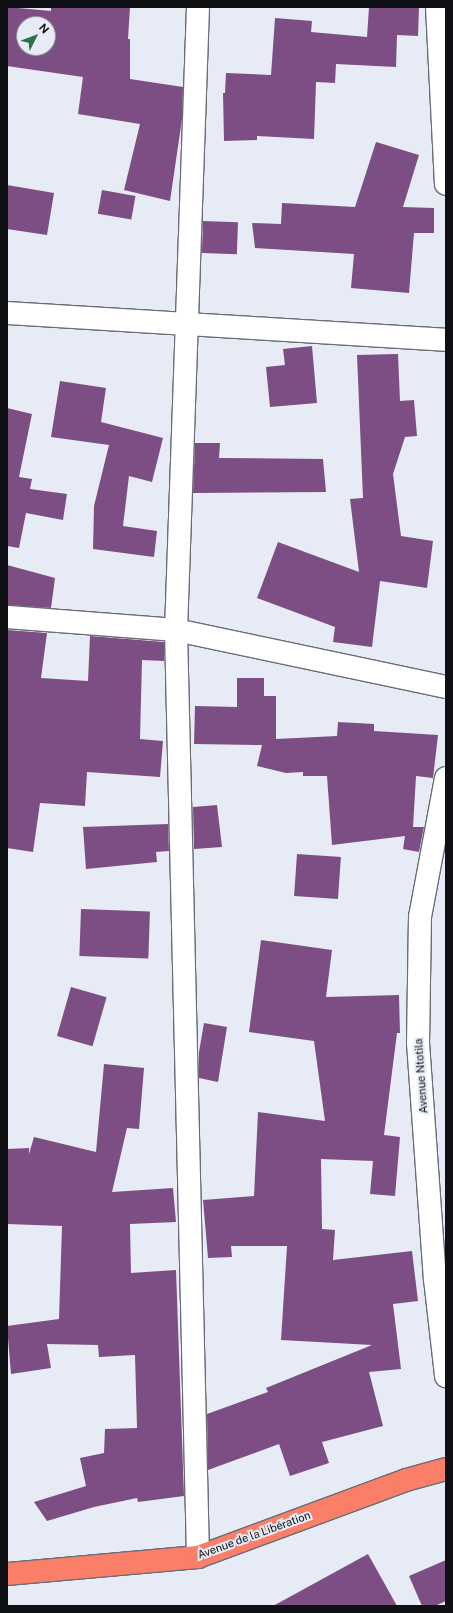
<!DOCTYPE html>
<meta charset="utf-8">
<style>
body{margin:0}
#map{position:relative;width:453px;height:1613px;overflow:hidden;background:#e7ebf5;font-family:"Public Sans",sans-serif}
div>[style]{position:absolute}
.building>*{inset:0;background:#7d4e83;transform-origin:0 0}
.roads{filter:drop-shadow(1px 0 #696c76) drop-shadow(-1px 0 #696c76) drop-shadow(0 1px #696c76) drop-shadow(0 -1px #696c76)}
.minor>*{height:22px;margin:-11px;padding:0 11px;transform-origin:11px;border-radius:11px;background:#fff}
.highway>*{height:22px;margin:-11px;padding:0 11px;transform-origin:11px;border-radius:11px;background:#f97f69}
span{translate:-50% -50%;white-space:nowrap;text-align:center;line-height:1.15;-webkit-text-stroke:4px #e7ebf5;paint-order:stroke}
.street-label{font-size:11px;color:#0f1013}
.frame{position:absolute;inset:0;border:8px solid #0f1013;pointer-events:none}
.north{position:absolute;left:16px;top:16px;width:40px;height:40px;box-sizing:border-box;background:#e7ebf5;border:1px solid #91939b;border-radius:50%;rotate:48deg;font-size:11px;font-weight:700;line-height:16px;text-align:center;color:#0f1013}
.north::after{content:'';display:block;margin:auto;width:14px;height:18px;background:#2b7441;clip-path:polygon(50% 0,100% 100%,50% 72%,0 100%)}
</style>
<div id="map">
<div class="building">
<div style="clip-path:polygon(evenodd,7px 7px,51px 11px,51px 7px,130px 7px,128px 39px,130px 39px,130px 79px,183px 87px,182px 119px,170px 201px,124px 190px,140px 124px,78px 114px,83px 77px,7px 66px,7px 7px,24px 24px,48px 24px,48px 48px,24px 48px,24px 24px)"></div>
<div style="clip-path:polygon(369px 7px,419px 7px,418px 36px,397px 35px,396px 67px,336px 64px,335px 83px,316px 82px,314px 139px,257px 136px,257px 140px,224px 141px,223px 93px,225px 93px,226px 73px,271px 75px,275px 18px,312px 21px,311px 32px,367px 37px)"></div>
<div style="clip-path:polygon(376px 142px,419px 155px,403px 207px,434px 208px,434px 233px,414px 233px,409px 293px,351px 288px,354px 254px,255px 248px,252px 223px,281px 224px,282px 203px,355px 207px)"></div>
<div style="clip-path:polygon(7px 185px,54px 193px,47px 235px,7px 229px)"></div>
<div style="left:102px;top:190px;width:34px;height:24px;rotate:10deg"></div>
<div style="left:203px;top:221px;width:35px;height:32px;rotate:2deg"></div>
<div style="clip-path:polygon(312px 346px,317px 403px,270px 407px,266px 367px,285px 365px,283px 349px)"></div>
<div style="clip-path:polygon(398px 354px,400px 401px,414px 400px,417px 436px,405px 437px,393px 474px,401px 536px,433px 541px,427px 588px,380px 581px,372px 647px,333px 642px,335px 627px,257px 598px,278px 542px,359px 572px,350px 499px,363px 498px,357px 355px)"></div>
<div style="clip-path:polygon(60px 381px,106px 388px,101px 422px,163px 438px,152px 482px,129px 476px,123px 526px,157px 531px,154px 557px,93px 549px,94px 506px,109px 445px,51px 437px)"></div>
<div style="clip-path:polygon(7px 408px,32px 414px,19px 477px,32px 479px,30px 489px,67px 494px,63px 520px,26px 513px,19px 548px,7px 546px)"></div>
<div style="clip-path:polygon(195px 443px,220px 443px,219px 458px,323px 459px,326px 492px,193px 493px)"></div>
<div style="clip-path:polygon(7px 565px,55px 578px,51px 608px,7px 605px)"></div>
<div style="clip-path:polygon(7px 630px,47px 633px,41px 678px,88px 681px,90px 636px,164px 642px,164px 661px,142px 660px,140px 739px,163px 741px,160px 777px,87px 772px,85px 806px,40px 803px,33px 852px,7px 848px)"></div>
<div style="clip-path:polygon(237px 678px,264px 678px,264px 696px,276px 696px,276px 739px,337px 736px,338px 722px,374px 724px,374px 731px,438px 735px,433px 778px,416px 776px,413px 827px,424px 827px,419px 852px,403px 849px,405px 836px,332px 845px,327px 776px,303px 776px,303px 772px,286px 773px,257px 766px,262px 745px,194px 744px,195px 706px,237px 707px)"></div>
<div style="clip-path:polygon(217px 805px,222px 847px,194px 849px,193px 807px)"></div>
<div style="clip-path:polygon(168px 824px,169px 851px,156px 852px,157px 862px,86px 869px,83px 827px)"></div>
<div style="left:297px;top:854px;width:44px;height:42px;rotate:4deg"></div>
<div style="left:81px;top:909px;width:69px;height:47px;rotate:2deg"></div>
<div style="clip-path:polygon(261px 940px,332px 950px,326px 997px,399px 995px,400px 1033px,397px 1033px,384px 1135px,400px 1137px,395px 1196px,370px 1194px,373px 1161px,321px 1159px,322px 1229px,335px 1230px,333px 1260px,412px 1251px,418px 1301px,393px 1304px,401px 1369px,369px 1372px,383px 1426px,322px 1442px,329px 1463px,290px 1476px,279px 1444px,208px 1470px,207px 1414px,268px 1392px,266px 1388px,372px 1345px,281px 1340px,287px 1246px,231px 1246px,232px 1257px,208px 1258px,203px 1200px,254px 1196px,258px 1112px,325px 1121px,314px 1041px,249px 1032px)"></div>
<div style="left:71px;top:987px;width:37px;height:51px;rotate:16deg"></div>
<div style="clip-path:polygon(204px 1023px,227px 1027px,218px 1082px,199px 1078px,199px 1052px)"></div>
<div style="clip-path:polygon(104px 1064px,144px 1068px,139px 1129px,127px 1128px,112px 1192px,173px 1188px,176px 1222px,130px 1224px,131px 1273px,176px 1270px,184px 1496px,138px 1502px,137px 1498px,94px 1507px,47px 1521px,34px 1502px,86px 1486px,80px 1458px,104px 1453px,105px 1429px,137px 1428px,135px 1355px,99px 1357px,98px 1345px,47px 1344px,51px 1368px,11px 1374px,7px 1326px,59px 1319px,62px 1226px,7px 1224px,7px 1149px,29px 1148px,29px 1154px,34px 1137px,96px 1152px)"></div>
<div style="clip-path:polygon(368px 1554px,397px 1606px,273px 1606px)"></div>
<div style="clip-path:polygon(446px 1560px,446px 1601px,435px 1606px,422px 1606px,409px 1576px)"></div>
</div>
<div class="roads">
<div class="minor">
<div style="left:198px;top:7px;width:623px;rotate:92.02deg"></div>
<div style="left:176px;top:630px;width:927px;rotate:88.64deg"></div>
<div style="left:437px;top:7px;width:177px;rotate:87.1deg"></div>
<div style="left:7px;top:313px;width:440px;rotate:3.5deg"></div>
<div style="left:7px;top:617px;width:169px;rotate:4.4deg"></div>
<div style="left:176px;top:630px;width:276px;rotate:11.9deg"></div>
<div style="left:446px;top:778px;width:141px;rotate:100.6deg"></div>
<div style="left:420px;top:917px;width:126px;rotate:90.9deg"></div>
<div style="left:418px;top:1043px;width:237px;rotate:85.9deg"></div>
<div style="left:435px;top:1279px;width:98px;rotate:83.5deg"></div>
</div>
<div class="highway">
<div style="left:7px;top:1574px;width:192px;rotate:-5.1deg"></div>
<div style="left:198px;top:1557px;width:222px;rotate:-20.3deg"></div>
<div style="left:406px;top:1480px;width:41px;rotate:-15.4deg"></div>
</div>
</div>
<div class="street-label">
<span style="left:421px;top:1076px;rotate:-94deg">Avenue Ntotila</span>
<span style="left:254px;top:1535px;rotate:-20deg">Avenue de la Libération</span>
</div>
<div class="frame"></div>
<div class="north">N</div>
</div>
